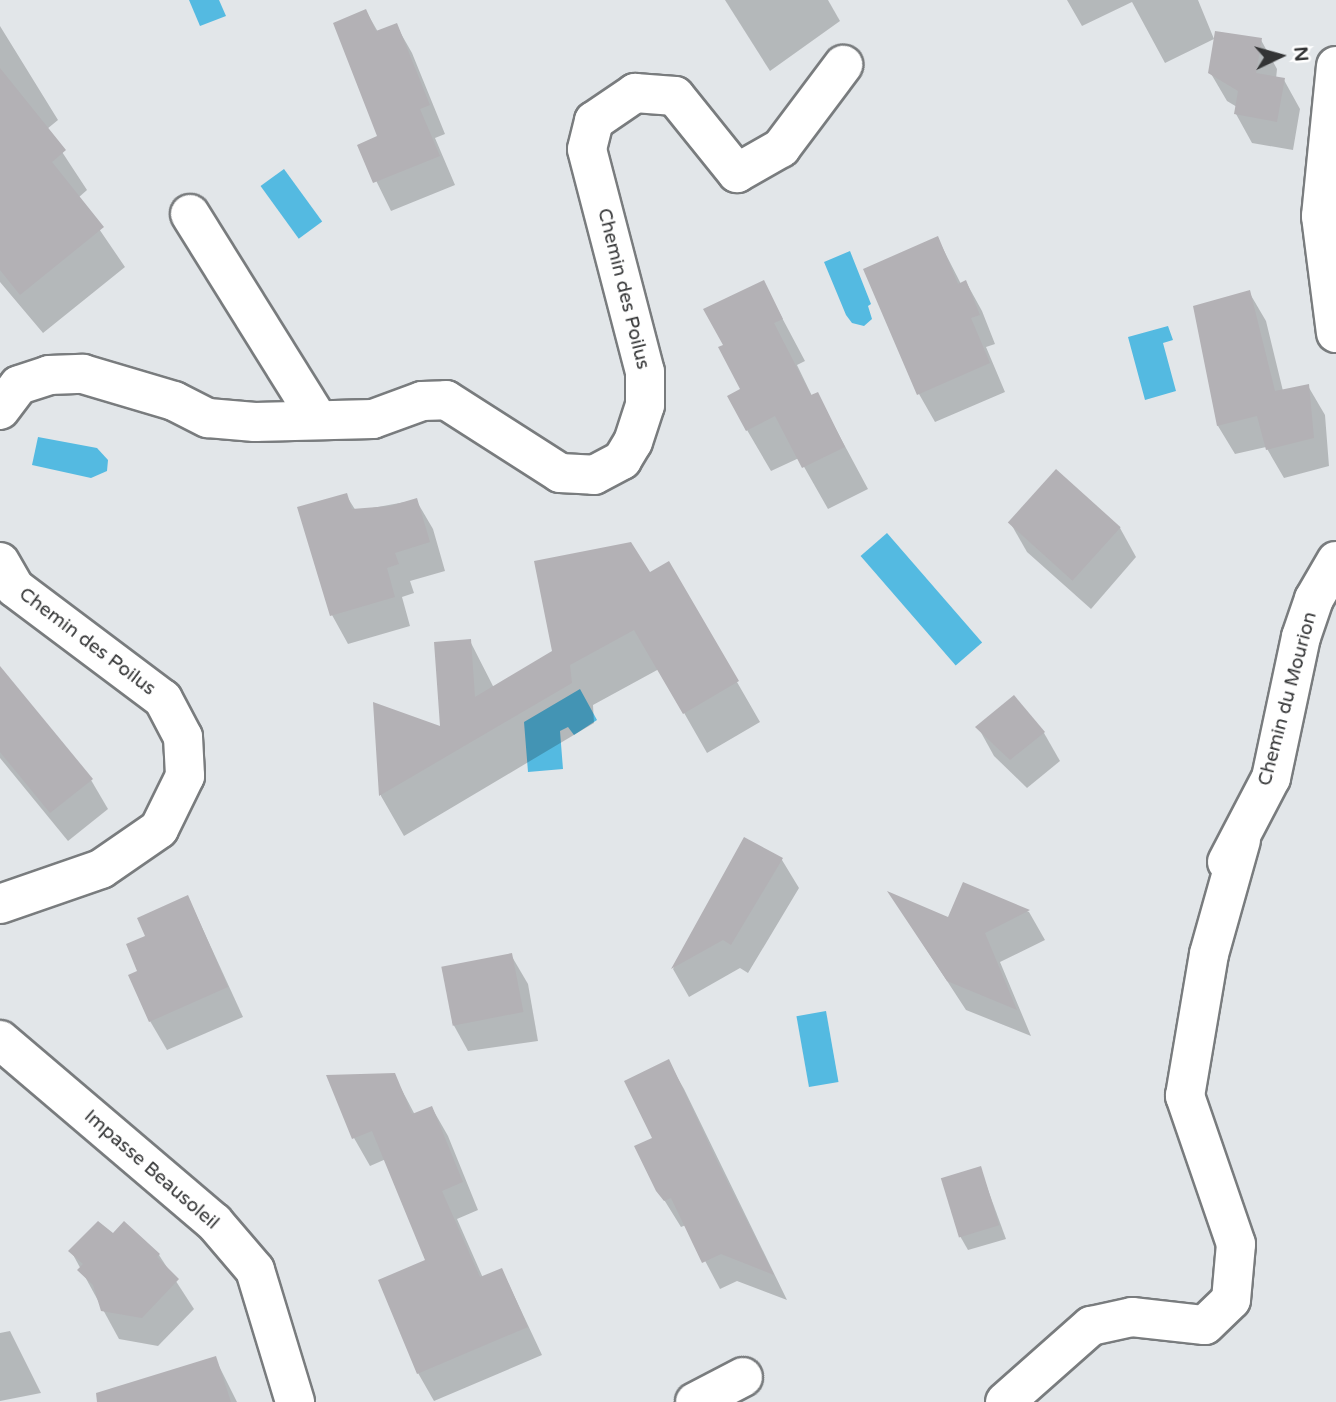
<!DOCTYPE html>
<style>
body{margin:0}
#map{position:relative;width:1336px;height:1402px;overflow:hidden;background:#e2e6e9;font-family:"Varela Round",sans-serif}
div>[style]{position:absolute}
.water>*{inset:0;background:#54bae1;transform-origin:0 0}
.shadow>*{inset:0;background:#0003}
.building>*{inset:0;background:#b3b1b5;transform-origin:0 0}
.roads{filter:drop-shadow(2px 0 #797c7e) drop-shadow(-2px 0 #797c7e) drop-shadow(0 2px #797c7e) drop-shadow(0 -2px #797c7e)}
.minor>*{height:38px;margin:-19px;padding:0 19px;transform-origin:19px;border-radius:19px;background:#fff}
span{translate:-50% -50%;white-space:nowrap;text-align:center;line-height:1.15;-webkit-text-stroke:5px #fff;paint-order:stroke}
.street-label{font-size:19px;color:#333435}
.north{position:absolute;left:1245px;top:21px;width:70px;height:70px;-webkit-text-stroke:5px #fff;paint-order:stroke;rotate:85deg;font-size:19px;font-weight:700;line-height:28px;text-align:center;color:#333435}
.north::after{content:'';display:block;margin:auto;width:24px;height:32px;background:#333435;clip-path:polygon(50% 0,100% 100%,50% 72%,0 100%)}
</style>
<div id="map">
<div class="water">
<div style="clip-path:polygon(189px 0,219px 0,226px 16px,200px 26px)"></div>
<div style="left:284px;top:169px;width:65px;height:29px;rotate:54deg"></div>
<div style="clip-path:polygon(850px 251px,871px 304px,868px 306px,872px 319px,864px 326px,852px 323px,846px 315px,824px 262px)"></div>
<div style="clip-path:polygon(1168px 326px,1173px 340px,1163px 343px,1176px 391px,1145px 400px,1128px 337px)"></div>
<div style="clip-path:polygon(38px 437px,97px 448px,108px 460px,107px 471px,91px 478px,32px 465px)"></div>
<div style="left:887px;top:533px;width:145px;height:35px;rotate:49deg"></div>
<div style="clip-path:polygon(580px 689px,597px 720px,574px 735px,568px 727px,560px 731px,563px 769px,528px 772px,524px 722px)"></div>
<div style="left:826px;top:1011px;width:72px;height:30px;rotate:80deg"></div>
</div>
<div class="shadow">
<div style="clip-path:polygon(725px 0,828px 0,840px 21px,770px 71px)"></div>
<div style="clip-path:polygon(1067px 0,1198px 0,1214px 39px,1165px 63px,1132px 2px,1082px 26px)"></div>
<div style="clip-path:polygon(366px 11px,378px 32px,396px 25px,412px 53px,445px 134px,435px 138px,455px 185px,391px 211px,359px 146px,380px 137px)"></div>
<div style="clip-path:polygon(0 26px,58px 120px,47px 129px,87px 190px,78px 198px,125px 267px,43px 333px,0 282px)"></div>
<div style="clip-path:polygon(1261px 40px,1277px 69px,1276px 79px,1284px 80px,1300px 109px,1293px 150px,1252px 143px,1236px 114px,1237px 107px,1227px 101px,1210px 72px)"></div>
<div style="clip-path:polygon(938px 239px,961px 284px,966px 282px,982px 311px,995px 344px,986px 347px,1005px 392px,935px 422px,919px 394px)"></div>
<div style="clip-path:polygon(763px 282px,805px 361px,797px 365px,812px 396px,817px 394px,868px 489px,828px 509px,799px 458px,771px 471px,747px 430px,742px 390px,726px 346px)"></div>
<div style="clip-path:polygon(1249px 292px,1266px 321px,1283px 391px,1308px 386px,1325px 415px,1329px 466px,1284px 478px,1266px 447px,1235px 454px,1218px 426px,1195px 307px)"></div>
<div style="clip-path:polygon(346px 495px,356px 511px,416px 500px,433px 529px,445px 571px,410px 581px,414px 593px,402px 597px,410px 626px,348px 644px,332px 615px)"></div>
<div style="clip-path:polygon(1011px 524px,1120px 528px,1136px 557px,1091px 609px,1027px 552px)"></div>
<div style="clip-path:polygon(669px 564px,760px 722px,707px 753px,659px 669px,593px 705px,594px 723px,404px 836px,381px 796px,375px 704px,442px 729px,470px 641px,494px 688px,554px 652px)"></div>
<div style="clip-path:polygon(0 704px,91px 780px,108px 809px,68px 841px,0 758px)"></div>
<div style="clip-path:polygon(978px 727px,1044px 733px,1060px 761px,1027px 788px,994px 756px)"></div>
<div style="clip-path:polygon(745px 840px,782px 860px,799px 888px,748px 973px,740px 968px,689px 997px,673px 969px)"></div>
<div style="clip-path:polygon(964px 884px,1029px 912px,1045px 940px,1000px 962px,1031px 1036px,966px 1010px,891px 895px,949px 920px)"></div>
<div style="clip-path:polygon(188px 897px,243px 1017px,167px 1050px,150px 1021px,139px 972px,147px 937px)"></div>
<div style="clip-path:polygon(511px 955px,528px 984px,538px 1041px,468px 1051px,452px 1022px)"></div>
<div style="clip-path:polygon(668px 1061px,684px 1089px,787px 1300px,737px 1281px,720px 1289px,686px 1225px,681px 1227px,658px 1190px,654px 1139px)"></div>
<div style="clip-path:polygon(394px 1075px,415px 1115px,432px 1108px,448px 1136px,478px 1210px,457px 1219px,483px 1278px,502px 1270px,542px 1355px,434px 1401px,418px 1373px,427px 1261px,386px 1159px,370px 1166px,354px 1138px)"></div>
<div style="clip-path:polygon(980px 1168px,1006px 1239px,968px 1250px,960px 1236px)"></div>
<div style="clip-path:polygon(71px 1251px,159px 1255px,194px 1309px,158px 1346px,119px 1339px)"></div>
<div style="clip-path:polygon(10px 1331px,41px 1393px,0 1401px,0 1333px)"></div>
<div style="clip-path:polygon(215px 1358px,237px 1402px,161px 1402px)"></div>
</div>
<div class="building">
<div style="clip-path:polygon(366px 9px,376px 31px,397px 23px,430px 105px,420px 109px,440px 156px,373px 183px,357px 145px,377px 136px,333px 23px)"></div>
<div style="clip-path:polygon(1215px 31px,1262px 38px,1256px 73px,1285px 78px,1277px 122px,1234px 114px,1238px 91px,1208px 73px)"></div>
<div style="clip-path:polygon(0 68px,66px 150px,52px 162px,104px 227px,20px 295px,0 270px)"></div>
<div style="clip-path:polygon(938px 236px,958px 284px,966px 280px,980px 315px,971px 318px,990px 363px,917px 395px,863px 269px)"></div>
<div style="clip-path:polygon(764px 280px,783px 319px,774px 323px,811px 395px,818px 392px,845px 447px,802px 468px,775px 416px,746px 431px,727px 396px,740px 389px,718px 347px,723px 345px,703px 309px)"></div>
<div style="clip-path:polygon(1250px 290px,1275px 391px,1309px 384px,1314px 438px,1266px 450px,1257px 416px,1217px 426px,1193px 306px)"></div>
<div style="left:1056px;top:469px;width:87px;height:72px;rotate:42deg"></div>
<div style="clip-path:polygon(347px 493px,352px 509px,390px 506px,417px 498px,430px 542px,395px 553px,399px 564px,387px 568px,395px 597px,330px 616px,297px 507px)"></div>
<div style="clip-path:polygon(631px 542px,650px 572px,669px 561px,739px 681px,683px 714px,634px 630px,570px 665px,572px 683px,379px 796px,373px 702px,440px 726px,434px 642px,471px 639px,475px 697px,552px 651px,534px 561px)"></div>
<div style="clip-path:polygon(0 666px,93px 779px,50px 813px,0 752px)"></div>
<div style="clip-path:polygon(1014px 695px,1045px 732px,1010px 760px,975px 727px)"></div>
<div style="clip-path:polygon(744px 837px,783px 858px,731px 945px,723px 940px,671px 969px)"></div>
<div style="clip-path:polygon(963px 882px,1030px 910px,985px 933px,1017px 1010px,947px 981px,887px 891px,948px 917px)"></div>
<div style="clip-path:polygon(188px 895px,228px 987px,149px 1022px,128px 975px,137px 971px,126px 944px,145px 936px,137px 918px)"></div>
<div style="left:512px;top:953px;width:60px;height:72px;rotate:79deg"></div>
<div style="clip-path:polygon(669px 1059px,717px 1161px,774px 1275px,721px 1254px,702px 1263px,671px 1198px,664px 1201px,656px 1191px,634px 1146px,652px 1138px,624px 1081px)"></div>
<div style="clip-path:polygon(395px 1073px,412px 1114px,432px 1106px,463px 1182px,442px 1191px,480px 1277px,502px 1268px,528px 1327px,417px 1374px,378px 1280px,425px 1260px,372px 1131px,352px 1139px,326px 1075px)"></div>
<div style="left:981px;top:1166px;width:62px;height:42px;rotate:73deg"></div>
<div style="clip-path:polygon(98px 1221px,113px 1233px,124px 1221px,160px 1254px,157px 1257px,179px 1279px,142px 1318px,101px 1311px,93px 1285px,77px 1270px,83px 1264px,68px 1251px)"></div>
<div style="clip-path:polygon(216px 1356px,231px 1402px,97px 1402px,96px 1393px)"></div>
</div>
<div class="roads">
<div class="minor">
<div style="left:1336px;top:66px;width:151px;rotate:95.7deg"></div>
<div style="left:1321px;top:216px;width:118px;rotate:82.7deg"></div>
<div style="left:190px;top:214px;width:240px;rotate:58.1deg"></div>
<div style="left:0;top:410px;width:31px;rotate:-53deg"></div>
<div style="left:19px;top:385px;width:32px;rotate:-18deg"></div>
<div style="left:49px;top:375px;width:34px;rotate:-2deg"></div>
<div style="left:83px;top:374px;width:95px;rotate:16.5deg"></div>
<div style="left:174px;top:401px;width:38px;rotate:27deg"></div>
<div style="left:208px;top:418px;width:47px;rotate:4.9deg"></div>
<div style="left:255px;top:422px;width:118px;rotate:-1.5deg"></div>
<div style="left:373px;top:419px;width:52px;rotate:-20.2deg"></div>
<div style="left:422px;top:401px;width:24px;rotate:-2deg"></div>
<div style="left:446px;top:400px;width:135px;rotate:32.6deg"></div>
<div style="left:560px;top:473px;width:34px;rotate:3deg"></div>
<div style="left:594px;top:475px;width:32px;rotate:-28deg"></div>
<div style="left:622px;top:460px;width:21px;rotate:-59deg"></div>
<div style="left:633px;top:442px;width:39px;rotate:-72deg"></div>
<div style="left:645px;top:405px;width:33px;rotate:-90deg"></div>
<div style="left:645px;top:372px;width:230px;rotate:-104.6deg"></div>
<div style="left:587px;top:149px;width:29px;rotate:-76deg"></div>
<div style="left:594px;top:121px;width:50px;rotate:-34.3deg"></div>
<div style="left:635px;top:93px;width:40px;rotate:4.3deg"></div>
<div style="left:675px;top:96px;width:99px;rotate:51.2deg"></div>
<div style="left:737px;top:173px;width:51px;rotate:-29.6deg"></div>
<div style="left:781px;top:148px;width:104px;rotate:-53.2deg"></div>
<div style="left:0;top:562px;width:30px;rotate:60deg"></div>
<div style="left:15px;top:588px;width:185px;rotate:36.9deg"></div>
<div style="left:163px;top:699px;width:43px;rotate:62.2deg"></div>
<div style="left:183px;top:737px;width:39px;rotate:87deg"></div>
<div style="left:185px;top:776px;width:59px;rotate:116.1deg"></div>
<div style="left:159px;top:829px;width:70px;rotate:145.4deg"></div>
<div style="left:101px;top:869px;width:107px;rotate:160.9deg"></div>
<div style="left:1227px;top:862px;width:95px;rotate:-62.4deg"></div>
<div style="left:1271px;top:778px;width:144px;rotate:-78deg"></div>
<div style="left:1301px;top:637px;width:40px;rotate:-71.1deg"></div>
<div style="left:1314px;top:599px;width:44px;rotate:-59.9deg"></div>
<div style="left:0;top:1040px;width:281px;rotate:40.4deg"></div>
<div style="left:214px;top:1222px;width:63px;rotate:49.5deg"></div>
<div style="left:255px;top:1270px;width:138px;rotate:73.1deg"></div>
<div style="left:695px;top:1402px;width:54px;rotate:-27.5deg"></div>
<div style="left:1005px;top:1402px;width:115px;rotate:-41.5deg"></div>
<div style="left:1091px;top:1326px;width:42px;rotate:-12.4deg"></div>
<div style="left:1132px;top:1317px;width:73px;rotate:6.3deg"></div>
<div style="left:1205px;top:1325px;width:36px;rotate:-44deg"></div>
<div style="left:1231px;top:1300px;width:56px;rotate:-84.9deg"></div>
<div style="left:1236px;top:1244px;width:157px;rotate:-109deg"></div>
<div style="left:1185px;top:1096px;width:144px;rotate:-80.4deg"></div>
<div style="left:1209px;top:954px;width:118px;rotate:-74.3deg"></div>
</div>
</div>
<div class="street-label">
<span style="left:623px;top:289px;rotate:76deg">Chemin des Poilus</span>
<span style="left:87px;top:642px;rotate:37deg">Chemin des Poilus</span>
<span style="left:1288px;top:699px;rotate:-75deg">Chemin du Mourion</span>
<span style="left:151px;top:1170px;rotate:41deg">Impasse Beausoleil</span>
</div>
<div class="north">N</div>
</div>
